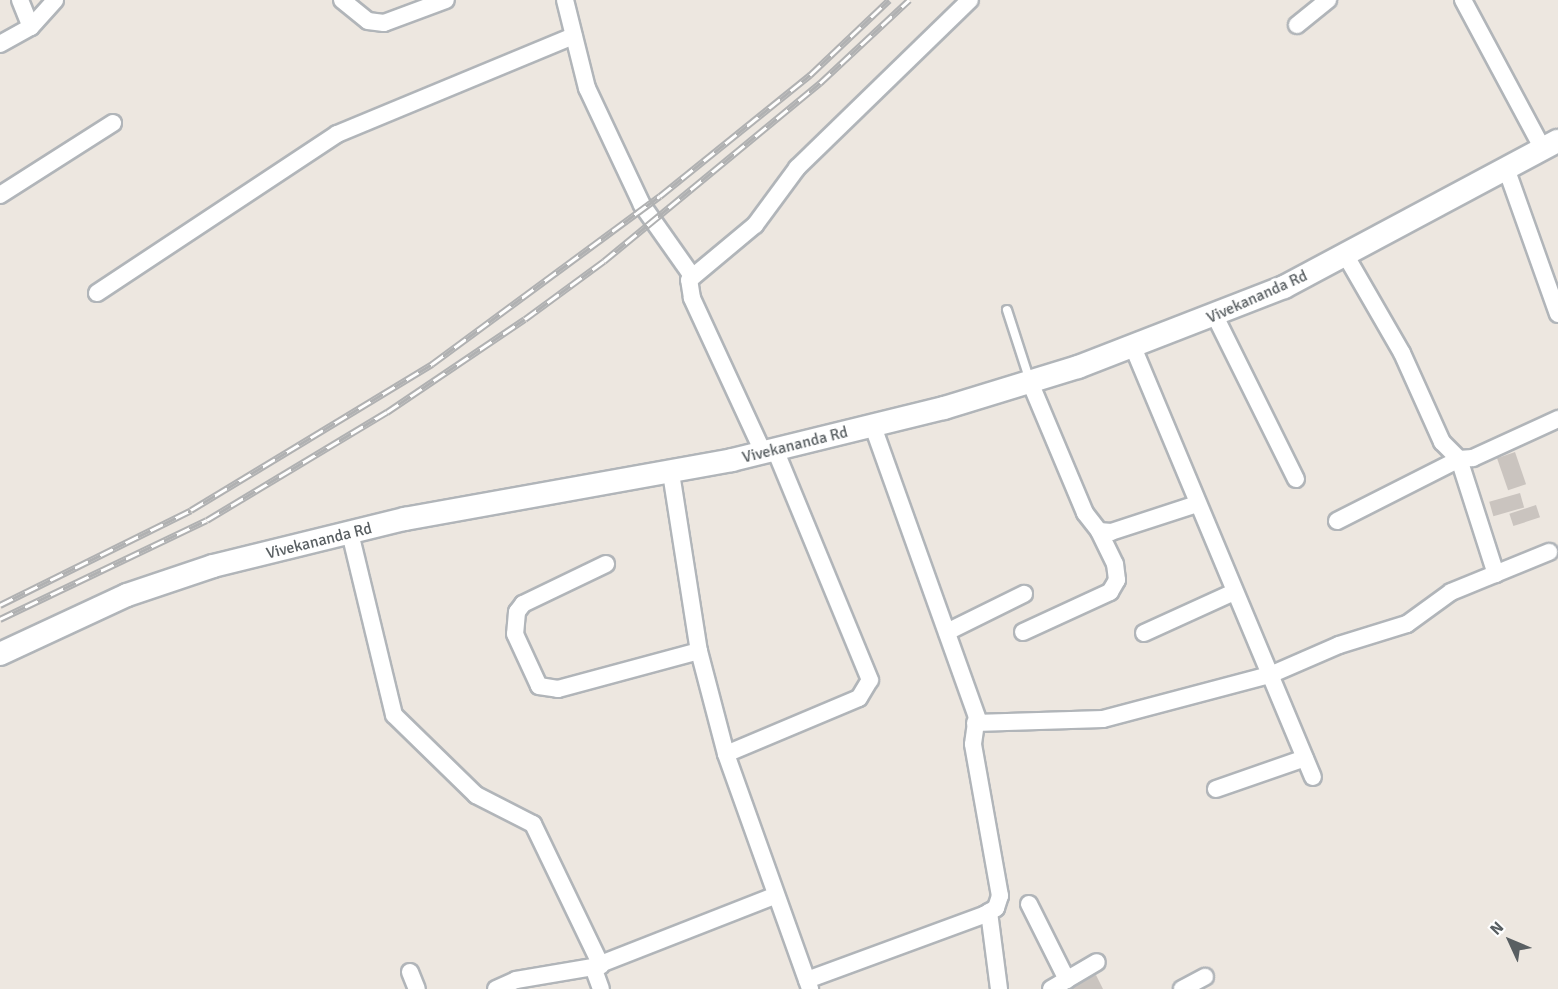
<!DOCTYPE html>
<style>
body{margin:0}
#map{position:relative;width:1558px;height:989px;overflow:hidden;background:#ede7e0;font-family:Signika,sans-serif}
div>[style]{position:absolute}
.building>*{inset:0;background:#cac4bf;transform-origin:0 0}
.roads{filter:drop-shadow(2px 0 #b1b5b9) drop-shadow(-2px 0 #b1b5b9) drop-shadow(0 2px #b1b5b9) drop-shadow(0 -2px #b1b5b9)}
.lane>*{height:8px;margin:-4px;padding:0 4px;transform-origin:4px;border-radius:4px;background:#fff}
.street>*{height:16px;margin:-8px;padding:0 8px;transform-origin:8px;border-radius:8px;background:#fff}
.secondary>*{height:22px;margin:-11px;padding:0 11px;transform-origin:11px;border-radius:11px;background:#fff}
.rail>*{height:7px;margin-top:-3.5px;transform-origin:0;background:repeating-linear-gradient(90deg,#fff 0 14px,#b0b1b2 0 28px);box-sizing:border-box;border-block:2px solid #b0b1b2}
span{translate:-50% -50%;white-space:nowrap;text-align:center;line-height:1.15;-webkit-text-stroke:6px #fff;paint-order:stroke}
.street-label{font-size:16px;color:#595f62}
.north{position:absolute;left:1480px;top:911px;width:60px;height:60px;-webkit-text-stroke:4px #fff;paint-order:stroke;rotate:314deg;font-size:16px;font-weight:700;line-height:24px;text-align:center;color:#595f62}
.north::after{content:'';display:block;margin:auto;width:21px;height:27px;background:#595f62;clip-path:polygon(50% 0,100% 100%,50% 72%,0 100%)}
</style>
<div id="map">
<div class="building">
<div style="left:1515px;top:452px;width:34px;height:19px;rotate:71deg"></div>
<div style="left:1520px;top:493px;width:15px;height:32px;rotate:74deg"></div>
<div style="left:1536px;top:505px;width:13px;height:28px;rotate:72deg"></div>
<div style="clip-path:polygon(1096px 975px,1103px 989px,1073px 989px,1071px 985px)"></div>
</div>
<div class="roads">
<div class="lane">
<div style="left:1007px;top:310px;width:75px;rotate:72.1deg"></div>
</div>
<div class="street">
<div style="left:20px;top:0;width:29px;rotate:68deg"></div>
<div style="left:342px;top:0;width:33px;rotate:39deg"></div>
<div style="left:368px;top:21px;width:16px;rotate:7deg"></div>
<div style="left:384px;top:23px;width:66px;rotate:-20.4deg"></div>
<div style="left:565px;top:0;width:91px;rotate:76deg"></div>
<div style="left:587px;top:88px;width:129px;rotate:64.8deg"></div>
<div style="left:642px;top:205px;width:87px;rotate:54.8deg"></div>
<div style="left:1463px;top:0;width:169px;rotate:61.8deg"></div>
<div style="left:1297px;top:25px;width:40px;rotate:-39deg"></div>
<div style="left:0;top:44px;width:35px;rotate:-29deg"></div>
<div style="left:31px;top:27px;width:36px;rotate:-48deg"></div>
<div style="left:1506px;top:168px;width:155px;rotate:70.4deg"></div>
<div style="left:0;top:195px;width:134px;rotate:-32.5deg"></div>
<div style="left:1346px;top:256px;width:112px;rotate:60deg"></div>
<div style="left:1402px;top:353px;width:98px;rotate:65.8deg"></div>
<div style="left:1442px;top:442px;width:24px;rotate:45deg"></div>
<div style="left:1459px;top:459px;width:14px;rotate:-4deg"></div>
<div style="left:1473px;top:458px;width:94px;rotate:-24.6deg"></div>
<div style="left:97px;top:293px;width:288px;rotate:-33.5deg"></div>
<div style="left:337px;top:134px;width:256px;rotate:-22.5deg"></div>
<div style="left:1215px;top:316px;width:182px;rotate:63.6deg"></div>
<div style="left:1133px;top:347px;width:466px;rotate:67.3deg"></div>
<div style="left:1030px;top:382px;width:142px;rotate:67.2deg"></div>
<div style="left:1085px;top:513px;width:23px;rotate:52deg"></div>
<div style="left:1099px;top:531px;width:12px;rotate:5deg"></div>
<div style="left:1111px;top:532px;width:90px;rotate:-18deg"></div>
<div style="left:763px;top:452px;width:170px;rotate:-114.8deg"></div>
<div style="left:692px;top:298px;width:18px;rotate:-99deg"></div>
<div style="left:689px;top:280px;width:86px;rotate:-39.8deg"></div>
<div style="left:755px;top:225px;width:71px;rotate:-53.6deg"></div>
<div style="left:797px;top:168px;width:241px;rotate:-44.2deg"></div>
<div style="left:671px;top:473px;width:180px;rotate:81.1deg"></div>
<div style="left:699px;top:651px;width:106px;rotate:75.3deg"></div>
<div style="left:726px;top:754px;width:250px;rotate:70.3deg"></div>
<div style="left:1337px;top:521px;width:137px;rotate:-26.9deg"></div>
<div style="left:1459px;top:459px;width:121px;rotate:72.2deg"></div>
<div style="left:350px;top:533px;width:187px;rotate:76.4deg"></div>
<div style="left:394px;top:715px;width:115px;rotate:44.3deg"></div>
<div style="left:476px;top:795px;width:64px;rotate:27deg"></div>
<div style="left:533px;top:824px;width:157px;rotate:64.3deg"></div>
<div style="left:606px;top:564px;width:92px;rotate:154.3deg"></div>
<div style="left:523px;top:604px;width:10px;rotate:127deg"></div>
<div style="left:517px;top:612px;width:22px;rotate:95deg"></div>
<div style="left:515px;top:634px;width:57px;rotate:65.2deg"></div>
<div style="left:539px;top:686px;width:19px;rotate:9deg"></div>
<div style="left:558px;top:689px;width:146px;rotate:-15.1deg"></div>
<div style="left:947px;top:632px;width:86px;rotate:-26.3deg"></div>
<div style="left:1023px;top:632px;width:96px;rotate:-24.7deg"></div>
<div style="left:1110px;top:592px;width:14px;rotate:-60deg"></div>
<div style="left:1117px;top:580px;width:16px;rotate:-97deg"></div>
<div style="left:1115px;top:564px;width:37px;rotate:-116deg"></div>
<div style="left:1144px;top:633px;width:99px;rotate:-24.5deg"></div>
<div style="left:975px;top:723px;width:128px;rotate:-1.8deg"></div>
<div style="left:1103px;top:719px;width:173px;rotate:-14.8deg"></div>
<div style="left:1270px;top:675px;width:75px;rotate:-23.5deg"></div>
<div style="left:1339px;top:645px;width:71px;rotate:-17.2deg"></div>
<div style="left:1407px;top:624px;width:54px;rotate:-36deg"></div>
<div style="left:1451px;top:592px;width:106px;rotate:-22.2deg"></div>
<div style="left:726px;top:754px;width:144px;rotate:-22.8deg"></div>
<div style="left:859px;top:698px;width:21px;rotate:-59deg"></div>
<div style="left:870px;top:680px;width:249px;rotate:-112.4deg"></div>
<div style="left:1216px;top:789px;width:94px;rotate:-19.2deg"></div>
<div style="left:1029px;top:904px;width:85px;rotate:63.4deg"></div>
<div style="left:989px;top:912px;width:78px;rotate:82.6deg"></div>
<div style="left:593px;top:967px;width:23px;rotate:70deg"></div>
<div style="left:410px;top:972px;width:18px;rotate:68deg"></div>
<div style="left:807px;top:980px;width:189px;rotate:-20.2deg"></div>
<div style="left:984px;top:915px;width:14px;rotate:-30deg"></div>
<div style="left:996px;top:908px;width:13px;rotate:-72deg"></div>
<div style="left:1000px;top:896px;width:154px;rotate:-100.1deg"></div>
<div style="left:973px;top:744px;width:27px;rotate:-82deg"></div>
<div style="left:977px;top:717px;width:309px;rotate:-109.7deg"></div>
<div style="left:496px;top:989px;width:22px;rotate:-24deg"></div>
<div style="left:516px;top:980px;width:78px;rotate:-9.6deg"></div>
<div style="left:593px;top:967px;width:194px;rotate:-21.4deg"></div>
<div style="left:1051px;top:989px;width:53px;rotate:-30.4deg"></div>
<div style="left:1182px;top:989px;width:26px;rotate:-28deg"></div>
</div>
<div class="secondary">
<div style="left:0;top:654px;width:140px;rotate:-24.9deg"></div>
<div style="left:127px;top:595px;width:91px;rotate:-18.6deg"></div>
<div style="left:213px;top:566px;width:198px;rotate:-13.8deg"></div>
<div style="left:405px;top:519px;width:332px;rotate:-10.2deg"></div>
<div style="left:732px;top:460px;width:218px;rotate:-13.8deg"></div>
<div style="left:944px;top:408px;width:140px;rotate:-17deg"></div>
<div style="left:1078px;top:367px;width:221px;rotate:-21.2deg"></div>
<div style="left:1284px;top:287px;width:310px;rotate:-28.1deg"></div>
</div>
</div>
<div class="rail">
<div style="left:0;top:605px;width:213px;rotate:-26.4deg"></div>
<div style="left:191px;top:510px;width:282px;rotate:-31.2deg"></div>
<div style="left:432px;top:364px;width:283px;rotate:-36.4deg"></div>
<div style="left:660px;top:196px;width:193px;rotate:-38.9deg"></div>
<div style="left:810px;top:75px;width:109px;rotate:-43.5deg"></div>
<div style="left:0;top:619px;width:229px;rotate:-25.6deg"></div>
<div style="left:207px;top:520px;width:210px;rotate:-31deg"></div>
<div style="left:387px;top:412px;width:166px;rotate:-34deg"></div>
<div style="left:525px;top:319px;width:98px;rotate:-36.3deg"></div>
<div style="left:604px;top:261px;width:280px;rotate:-39.5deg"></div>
<div style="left:820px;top:83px;width:122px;rotate:-43deg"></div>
</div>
<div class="street-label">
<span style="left:1257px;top:297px;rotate:-24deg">Vivekananda Rd</span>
<span style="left:795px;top:445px;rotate:-14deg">Vivekananda Rd</span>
<span style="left:319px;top:541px;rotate:-14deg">Vivekananda Rd</span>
</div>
<div class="north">N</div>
</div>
